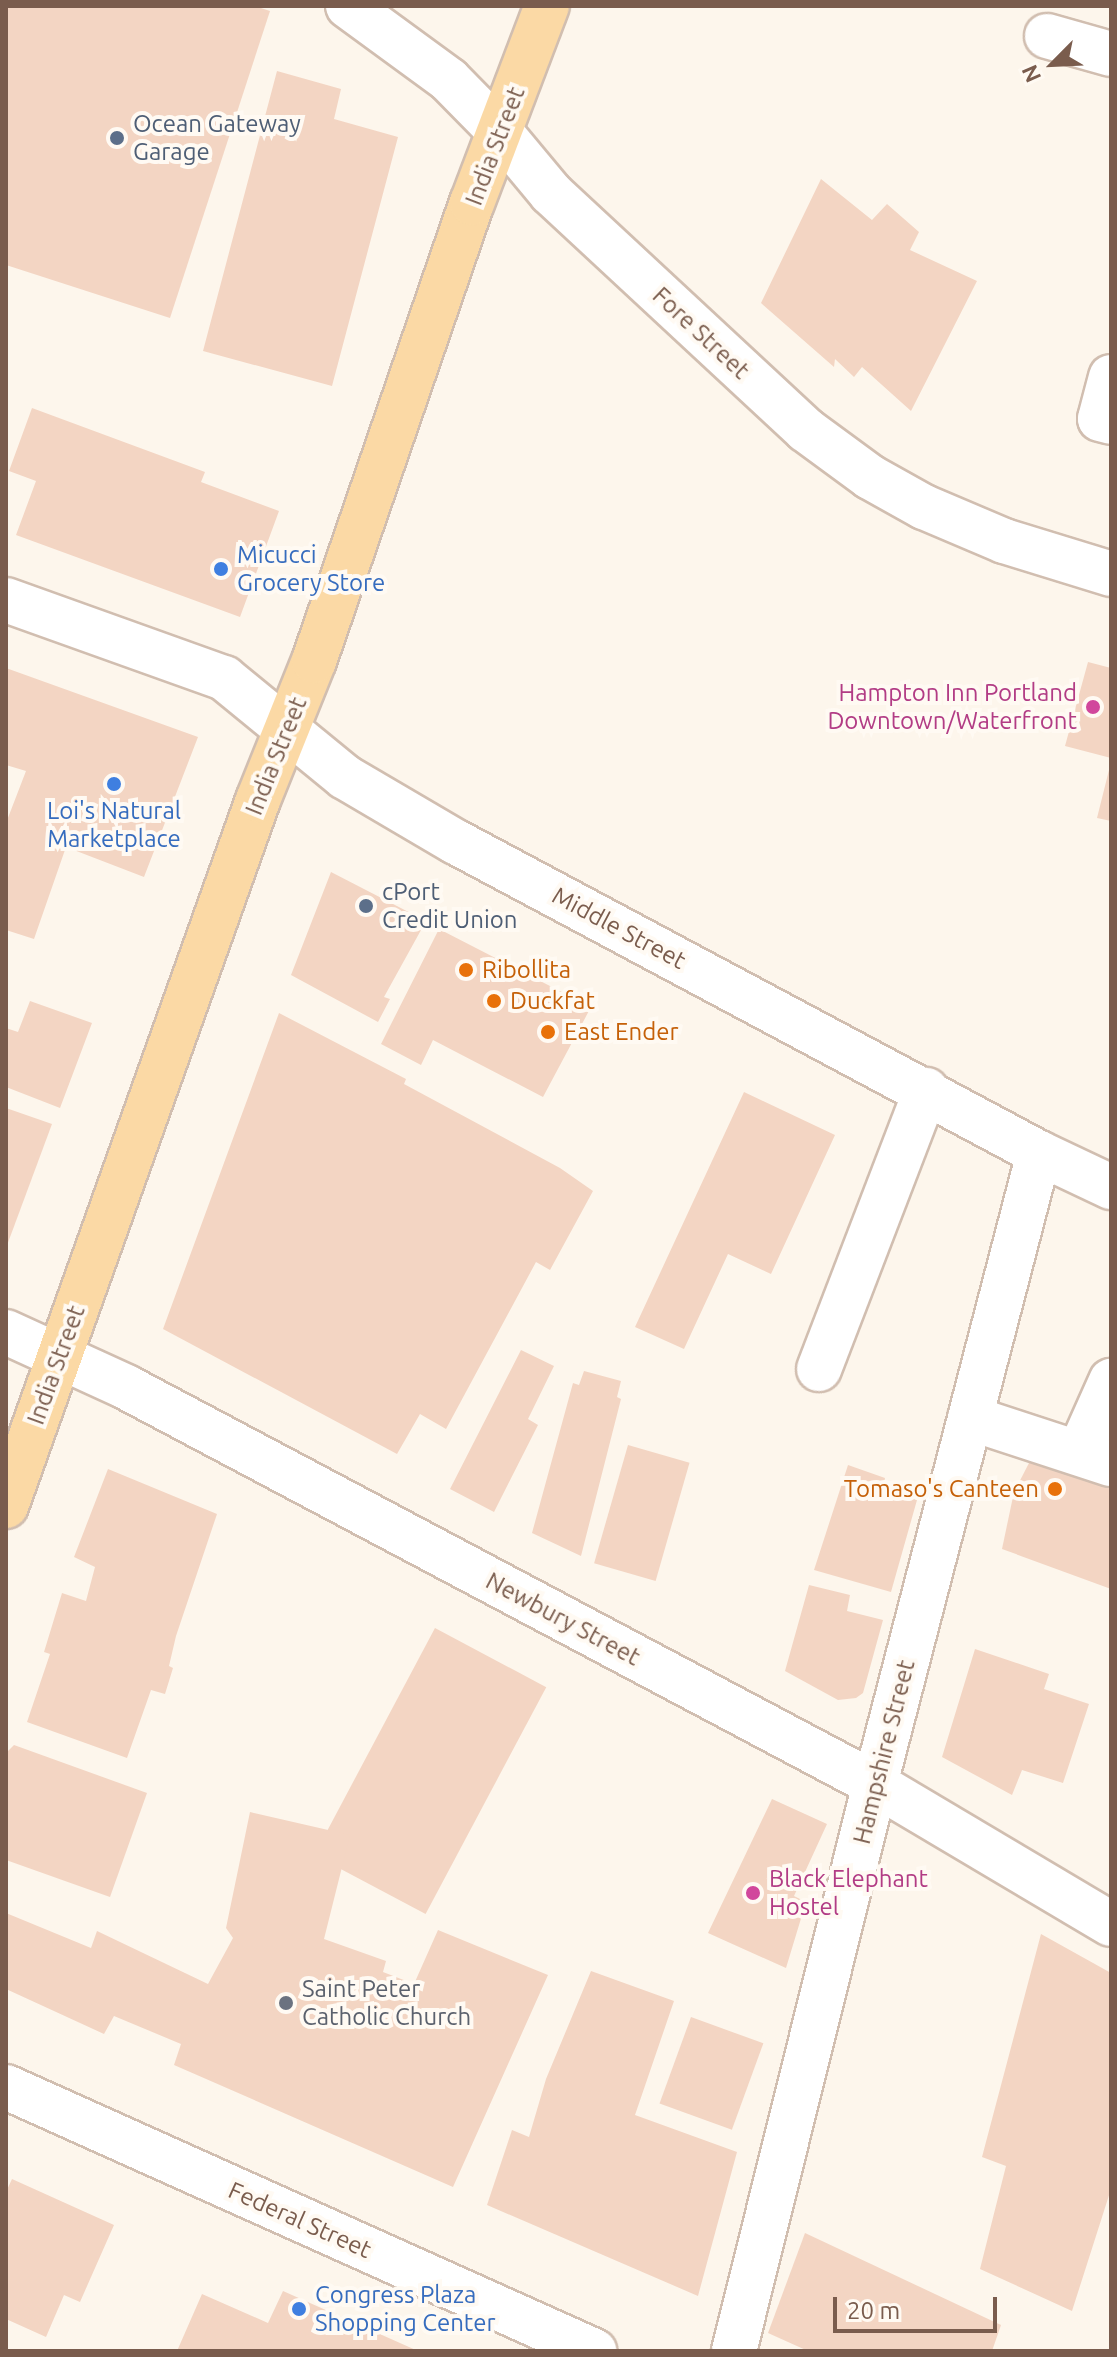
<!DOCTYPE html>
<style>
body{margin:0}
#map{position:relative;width:1117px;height:2357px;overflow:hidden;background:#fdf6ec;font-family:Ubuntu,sans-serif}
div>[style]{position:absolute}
.building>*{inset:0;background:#f3d5c3;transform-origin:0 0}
.roads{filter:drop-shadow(2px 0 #d1beb0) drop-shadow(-2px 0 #d1beb0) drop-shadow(0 2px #d1beb0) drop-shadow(0 -2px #d1beb0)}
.minor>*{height:44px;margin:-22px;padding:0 22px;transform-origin:22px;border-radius:22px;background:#fff}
.major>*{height:44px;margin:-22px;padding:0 22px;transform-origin:22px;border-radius:22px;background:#fbd9a5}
.dots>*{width:22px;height:22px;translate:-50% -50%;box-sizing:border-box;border:4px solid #fffaf3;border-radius:50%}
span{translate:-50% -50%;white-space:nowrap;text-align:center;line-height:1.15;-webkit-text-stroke:8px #fffaf3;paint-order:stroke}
.service-label{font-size:24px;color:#4e5e75}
.left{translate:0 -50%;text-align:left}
.street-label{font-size:24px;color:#7a5c4d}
.shop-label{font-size:24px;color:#366cbe}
.hotel-label{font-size:24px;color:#b23c85}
.right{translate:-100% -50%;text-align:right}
.food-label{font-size:24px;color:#c56008}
.worship-label{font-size:24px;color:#5b616d}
.frame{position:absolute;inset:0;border:8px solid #7a5c4d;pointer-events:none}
.north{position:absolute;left:1013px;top:24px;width:80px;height:80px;-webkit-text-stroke:6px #fffaf3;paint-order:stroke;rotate:246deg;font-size:22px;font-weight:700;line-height:32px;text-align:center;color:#7a5c4d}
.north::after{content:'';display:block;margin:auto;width:28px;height:36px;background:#7a5c4d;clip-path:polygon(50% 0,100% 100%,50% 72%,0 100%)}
.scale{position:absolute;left:833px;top:2297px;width:164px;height:36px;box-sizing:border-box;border:4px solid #7a5c4d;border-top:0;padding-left:10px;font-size:24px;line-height:28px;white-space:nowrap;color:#7a5c4d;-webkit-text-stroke:6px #fffaf3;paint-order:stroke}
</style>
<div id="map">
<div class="building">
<div style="clip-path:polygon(6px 6px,255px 6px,270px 11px,170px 318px,6px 265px)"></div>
<div style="clip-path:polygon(277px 71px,341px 89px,334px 119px,398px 137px,332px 386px,203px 351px)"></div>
<div style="clip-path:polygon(821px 179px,872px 220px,887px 204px,919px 232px,910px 250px,977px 281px,911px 411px,862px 367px,854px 377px,835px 359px,834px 367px,761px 303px)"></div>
<div style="clip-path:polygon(32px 408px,205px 472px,201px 482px,279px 511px,240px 617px,16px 535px,36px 481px,9px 471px)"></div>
<div style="clip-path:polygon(1088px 662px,1111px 668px,1111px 758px,1065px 746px)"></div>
<div style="clip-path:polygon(6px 668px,198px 737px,144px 877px,66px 847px,34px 939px,6px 930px,6px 823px,26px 771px,6px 765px)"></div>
<div style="clip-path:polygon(1110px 766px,1111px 767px,1111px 821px,1097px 818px)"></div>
<div style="clip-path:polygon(331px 872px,426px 921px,384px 997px,390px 999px,378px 1022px,291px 975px)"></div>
<div style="clip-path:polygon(439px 929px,591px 1007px,543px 1097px,433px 1040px,421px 1065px,381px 1044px)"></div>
<div style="clip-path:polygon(30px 1001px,92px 1023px,60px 1108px,6px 1087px,6px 1028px,18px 1032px)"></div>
<div style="clip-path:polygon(279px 1013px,406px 1079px,404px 1084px,560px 1168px,593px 1191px,550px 1270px,536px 1262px,446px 1429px,420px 1414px,397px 1454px,163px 1329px)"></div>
<div style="clip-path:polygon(744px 1092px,835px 1135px,771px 1274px,728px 1254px,684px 1349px,635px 1327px)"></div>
<div style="clip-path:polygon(6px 1108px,52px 1124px,6px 1248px)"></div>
<div style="clip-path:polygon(521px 1350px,554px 1366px,528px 1419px,538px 1425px,494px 1512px,450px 1489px)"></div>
<div style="clip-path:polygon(584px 1371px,621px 1381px,617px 1397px,621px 1399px,581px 1556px,532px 1533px,573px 1383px,579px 1385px)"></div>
<div style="left:628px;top:1445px;width:64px;height:123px;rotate:16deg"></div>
<div style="clip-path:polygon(1041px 1458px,1111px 1485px,1111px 1589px,1002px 1549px,1014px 1492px,1029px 1463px)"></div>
<div style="clip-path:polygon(848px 1465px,885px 1478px,883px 1489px,917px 1500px,891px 1592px,814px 1570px)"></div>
<div style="clip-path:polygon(108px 1469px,217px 1514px,176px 1636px,169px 1666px,173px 1668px,165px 1694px,151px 1690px,127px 1758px,27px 1722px,50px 1654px,44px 1652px,62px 1593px,86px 1601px,95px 1567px,74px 1557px)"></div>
<div style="clip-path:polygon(809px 1585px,850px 1595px,847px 1611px,883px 1620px,863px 1693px,856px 1698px,838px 1700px,785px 1671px)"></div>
<div style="left:435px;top:1628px;width:126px;height:257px;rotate:28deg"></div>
<div style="clip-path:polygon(975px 1649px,1049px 1674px,1044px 1689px,1089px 1704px,1063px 1783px,1022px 1770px,1012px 1795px,942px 1757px)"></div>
<div style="clip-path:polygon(14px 1745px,147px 1793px,110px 1897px,6px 1860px,6px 1753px)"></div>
<div style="clip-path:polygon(772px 1799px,827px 1824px,794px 1896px,806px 1902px,786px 1968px,708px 1933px)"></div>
<div style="clip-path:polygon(250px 1812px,350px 1835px,324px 1939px,386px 1961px,383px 1972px,414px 1984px,438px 1930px,548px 1975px,453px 2187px,174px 2065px,181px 2044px,114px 2016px,104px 2034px,6px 1989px,6px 1913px,91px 1948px,97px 1931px,208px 1984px,233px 1938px,226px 1928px)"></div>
<div style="clip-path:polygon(1041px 1934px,1111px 1973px,1111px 2189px,1072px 2311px,980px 2269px,1006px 2166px,982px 2157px)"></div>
<div style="clip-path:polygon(591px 1971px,674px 2001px,635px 2115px,737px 2152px,698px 2296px,487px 2205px,512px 2130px,529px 2137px,546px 2079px)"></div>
<div style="left:691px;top:2017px;width:77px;height:92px;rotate:20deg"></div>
<div style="clip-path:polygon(12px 2179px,114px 2225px,80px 2302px,64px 2295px,46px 2337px,6px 2319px,6px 2192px)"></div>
<div style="clip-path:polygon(805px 2233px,1001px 2325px,992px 2351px,808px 2351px,768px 2333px)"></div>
<div style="clip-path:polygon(283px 2291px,418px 2351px,177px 2351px,202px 2294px,268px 2323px)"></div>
</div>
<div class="roads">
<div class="minor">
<div style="left:348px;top:6px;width:125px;rotate:36.2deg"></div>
<div style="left:449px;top:80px;width:74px;rotate:45.5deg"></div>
<div style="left:501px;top:133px;width:78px;rotate:50.2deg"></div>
<div style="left:551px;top:193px;width:348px;rotate:42.9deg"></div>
<div style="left:806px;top:430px;width:79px;rotate:36.3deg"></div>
<div style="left:870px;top:477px;width:62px;rotate:29.1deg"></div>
<div style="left:924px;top:507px;width:87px;rotate:23deg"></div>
<div style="left:1004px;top:541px;width:112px;rotate:17.1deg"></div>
<div style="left:1047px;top:36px;width:66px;rotate:15.7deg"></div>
<div style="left:1111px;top:377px;width:43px;rotate:104.7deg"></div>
<div style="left:1100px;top:419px;width:11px;rotate:15deg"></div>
<div style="left:6px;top:600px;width:232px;rotate:19.7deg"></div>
<div style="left:224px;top:678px;width:156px;rotate:39.3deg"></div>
<div style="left:345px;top:777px;width:129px;rotate:30.4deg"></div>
<div style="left:456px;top:842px;width:661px;rotate:28.08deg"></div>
<div style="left:1039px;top:1153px;width:80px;rotate:25.3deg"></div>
<div style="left:6px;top:1332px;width:132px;rotate:24.6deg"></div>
<div style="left:126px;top:1387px;width:848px;rotate:27.93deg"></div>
<div style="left:875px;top:1784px;width:274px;rotate:30.7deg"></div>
<div style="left:819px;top:1369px;width:299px;rotate:-69deg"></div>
<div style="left:970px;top:1418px;width:148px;rotate:18.1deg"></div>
<div style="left:1079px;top:1453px;width:79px;rotate:-66deg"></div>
<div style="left:6px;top:2087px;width:645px;rotate:24.18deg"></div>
<div style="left:734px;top:2351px;width:584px;rotate:-76.04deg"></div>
<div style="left:875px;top:1784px;width:652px;rotate:-75.43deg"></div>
</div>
<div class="major">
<div style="left:6px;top:1506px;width:750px;rotate:-70.36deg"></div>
<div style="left:258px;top:800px;width:150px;rotate:-68.1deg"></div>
<div style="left:314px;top:661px;width:484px;rotate:-71deg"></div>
<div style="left:472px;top:203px;width:211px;rotate:-69.2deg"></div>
</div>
</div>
<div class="dots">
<div style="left:117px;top:138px;background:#5c6f8a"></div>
<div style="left:221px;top:569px;background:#3f7fe0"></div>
<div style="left:1093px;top:707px;background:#d1479c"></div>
<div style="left:114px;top:784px;background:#3f7fe0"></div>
<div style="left:366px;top:906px;background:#5c6f8a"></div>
<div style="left:466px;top:970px;background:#e8710a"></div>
<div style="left:494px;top:1001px;background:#e8710a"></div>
<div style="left:548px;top:1032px;background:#e8710a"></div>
<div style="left:1055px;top:1489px;background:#e8710a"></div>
<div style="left:753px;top:1893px;background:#d1479c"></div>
<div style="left:286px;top:2003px;background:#6b7280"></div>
<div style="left:299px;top:2309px;background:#3f7fe0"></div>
</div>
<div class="service-label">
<span class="left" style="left:133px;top:138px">Ocean Gateway<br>Garage</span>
<span class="left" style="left:382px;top:906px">cPort<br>Credit Union</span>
</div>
<div class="street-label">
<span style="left:495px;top:146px;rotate:-69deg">India Street</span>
<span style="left:701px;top:333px;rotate:43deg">Fore Street</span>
<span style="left:276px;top:756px;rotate:-68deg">India Street</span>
<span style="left:619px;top:928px;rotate:28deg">Middle Street</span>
<span style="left:56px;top:1365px;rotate:-70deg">India Street</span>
<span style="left:563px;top:1619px;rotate:28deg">Newbury Street</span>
<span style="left:884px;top:1752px;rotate:-76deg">Hampshire Street</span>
<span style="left:300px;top:2220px;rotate:24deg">Federal Street</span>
</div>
<div class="shop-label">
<span class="left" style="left:237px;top:569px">Micucci<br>Grocery Store</span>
<span style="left:114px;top:825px">Loi's Natural<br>Marketplace</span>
<span class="left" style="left:315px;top:2309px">Congress Plaza<br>Shopping Center</span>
</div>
<div class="hotel-label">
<span class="right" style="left:1077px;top:707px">Hampton Inn Portland<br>Downtown/Waterfront</span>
<span class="left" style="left:769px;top:1893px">Black Elephant<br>Hostel</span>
</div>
<div class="food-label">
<span class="left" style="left:482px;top:970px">Ribollita</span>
<span class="left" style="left:510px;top:1001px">Duckfat</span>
<span class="left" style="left:564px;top:1032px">East Ender</span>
<span class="right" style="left:1039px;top:1489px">Tomaso's Canteen</span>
</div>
<div class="worship-label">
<span class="left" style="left:302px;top:2003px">Saint Peter<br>Catholic Church</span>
</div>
<div class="frame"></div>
<div class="north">N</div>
<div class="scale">20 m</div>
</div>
